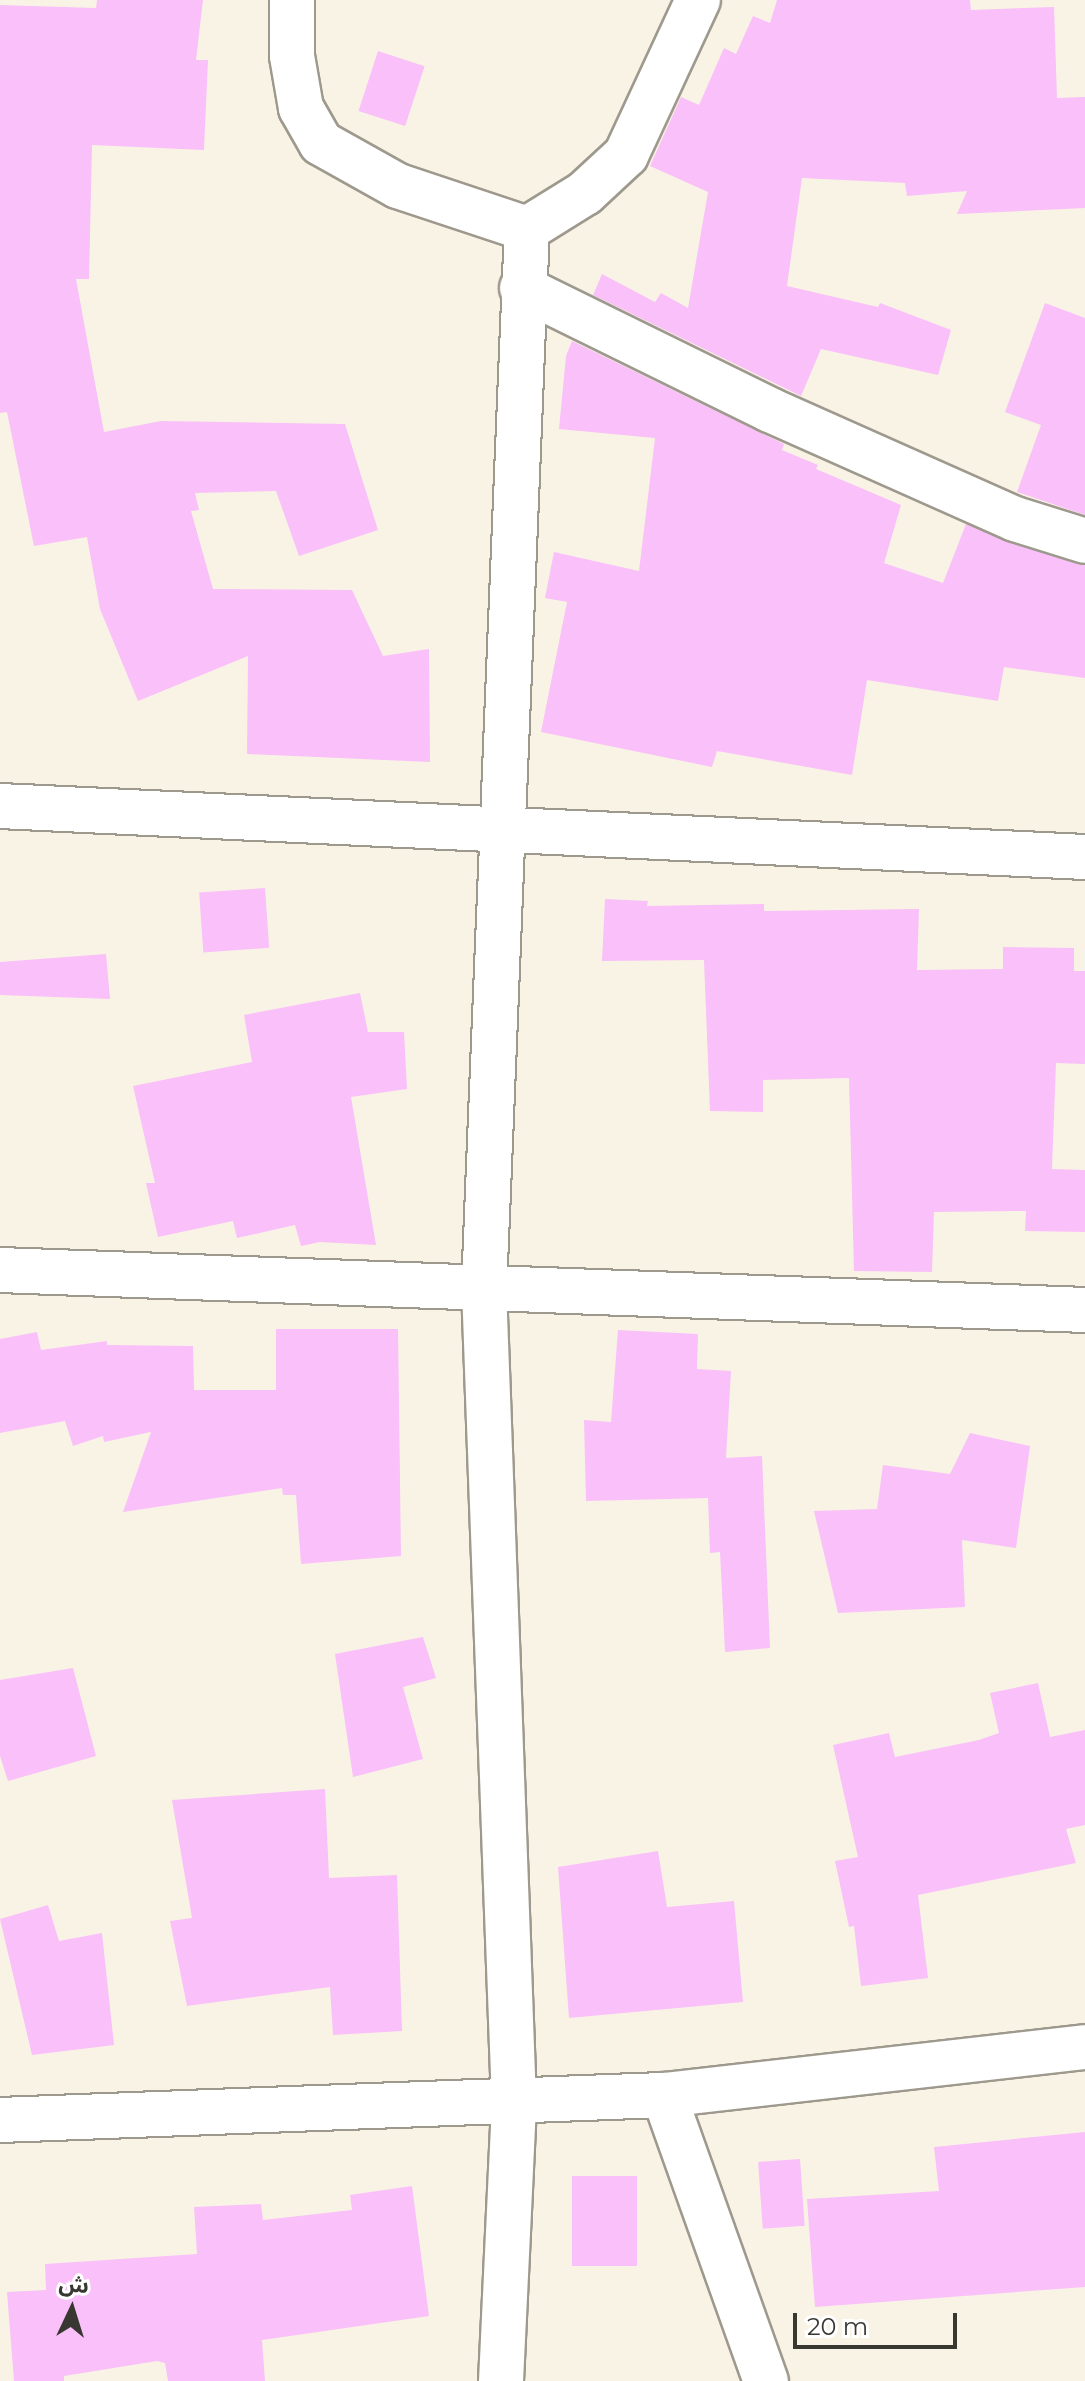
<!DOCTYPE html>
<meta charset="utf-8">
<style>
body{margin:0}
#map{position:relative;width:1085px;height:2381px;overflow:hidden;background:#f9f3e6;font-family:Montserrat,"Noto Sans Arabic",sans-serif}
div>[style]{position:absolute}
.building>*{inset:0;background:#f9c0f9;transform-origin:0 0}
.roads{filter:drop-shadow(2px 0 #9e998d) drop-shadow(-2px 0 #9e998d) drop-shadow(0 2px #9e998d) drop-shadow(0 -2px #9e998d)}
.street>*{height:44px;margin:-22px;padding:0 22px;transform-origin:22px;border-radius:22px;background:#fff}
span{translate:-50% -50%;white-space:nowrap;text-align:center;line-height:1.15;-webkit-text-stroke:8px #fff;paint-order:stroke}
.north{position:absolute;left:32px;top:2269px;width:80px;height:80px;-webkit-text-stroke:6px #fff;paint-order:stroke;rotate:4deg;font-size:22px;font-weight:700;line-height:32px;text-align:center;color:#393732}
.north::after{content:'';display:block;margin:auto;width:28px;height:36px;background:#393732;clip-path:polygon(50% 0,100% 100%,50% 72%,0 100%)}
.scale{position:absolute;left:793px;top:2313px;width:164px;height:36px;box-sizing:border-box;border:4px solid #393732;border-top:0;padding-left:10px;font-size:24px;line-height:28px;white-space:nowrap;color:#393732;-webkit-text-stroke:6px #fff;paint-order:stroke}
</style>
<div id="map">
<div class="building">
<div style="clip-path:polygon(97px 0,203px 0,196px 60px,208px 60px,204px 150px,92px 145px,89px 279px,76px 279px,104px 432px,161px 421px,345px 424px,378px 530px,299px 556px,276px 491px,195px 493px,199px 510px,191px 511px,213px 589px,352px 590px,383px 656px,429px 649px,430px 762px,247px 754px,248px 656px,138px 701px,100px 609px,87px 537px,34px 546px,7px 412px,0 413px,0 5px,96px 8px)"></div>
<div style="clip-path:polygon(777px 0,970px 0,971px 10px,1054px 7px,1057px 98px,1085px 97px,1085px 208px,957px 214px,967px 191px,907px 196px,905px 183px,802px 178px,787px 286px,878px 307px,880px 303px,951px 330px,938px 375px,821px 349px,801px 396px,593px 295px,602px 274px,655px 302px,661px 293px,688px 308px,708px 192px,650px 166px,681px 97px,699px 105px,724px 48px,736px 54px,753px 16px,770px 23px)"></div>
<div style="left:378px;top:51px;width:49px;height:63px;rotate:18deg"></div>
<div style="clip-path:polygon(1045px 303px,1085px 318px,1085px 515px,1017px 492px,1041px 425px,1005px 412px)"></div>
<div style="clip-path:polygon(572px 341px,784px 444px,782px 450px,818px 465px,816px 469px,901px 505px,884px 563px,943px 583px,966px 524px,1085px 565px,1085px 678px,1004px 667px,998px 701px,867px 680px,852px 775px,717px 751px,712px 767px,541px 732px,567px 602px,545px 598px,554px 552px,639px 571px,655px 438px,559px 429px,566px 356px)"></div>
<div style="left:265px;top:888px;width:60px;height:66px;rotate:86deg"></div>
<div style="clip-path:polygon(605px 899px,648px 901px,647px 906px,764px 904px,764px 911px,919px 909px,917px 970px,1003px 969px,1003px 947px,1074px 948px,1074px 971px,1085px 971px,1085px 1064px,1056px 1063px,1052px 1169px,1085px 1170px,1085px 1232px,1025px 1231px,1026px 1211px,934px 1212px,932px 1272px,854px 1271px,849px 1078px,763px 1080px,763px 1112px,710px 1111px,704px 960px,602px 961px)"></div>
<div style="clip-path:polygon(106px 954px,110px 999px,0 995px,0 962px)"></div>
<div style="clip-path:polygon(360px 993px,368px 1032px,404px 1032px,407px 1089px,351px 1097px,376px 1245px,320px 1242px,301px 1246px,295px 1225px,237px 1238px,233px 1221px,158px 1237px,146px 1183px,155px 1183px,133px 1086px,252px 1062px,244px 1015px)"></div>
<div style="clip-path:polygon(276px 1329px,398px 1329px,401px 1556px,301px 1564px,296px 1495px,283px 1495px,282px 1488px,123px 1512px,151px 1432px,104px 1442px,103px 1436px,73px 1446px,65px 1421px,0 1433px,0 1339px,37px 1332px,41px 1350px,107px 1341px,107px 1345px,193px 1346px,194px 1390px,276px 1390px)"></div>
<div style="clip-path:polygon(618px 1330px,698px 1334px,697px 1369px,731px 1371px,726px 1458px,762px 1456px,770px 1648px,725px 1652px,720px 1552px,710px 1553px,708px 1498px,586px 1501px,584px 1420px,611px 1422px)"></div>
<div style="clip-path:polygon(970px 1433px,1030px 1446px,1016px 1548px,962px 1540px,965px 1607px,838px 1613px,814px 1511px,877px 1509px,883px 1465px,950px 1474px)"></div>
<div style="clip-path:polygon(423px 1637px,436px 1678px,403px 1687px,423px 1759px,353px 1777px,335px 1654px)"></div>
<div style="clip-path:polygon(73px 1668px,96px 1756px,8px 1781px,0 1756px,0 1680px)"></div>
<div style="clip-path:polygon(1038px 1683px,1050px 1737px,1085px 1730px,1085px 1825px,1066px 1829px,1076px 1863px,918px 1895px,928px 1978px,861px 1986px,854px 1926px,849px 1927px,835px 1861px,858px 1857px,833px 1745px,889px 1733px,895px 1757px,979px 1740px,999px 1733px,990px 1693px)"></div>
<div style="clip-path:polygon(325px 1789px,329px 1878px,397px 1875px,402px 2031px,333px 2035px,330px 1987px,187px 2006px,170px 1921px,192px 1918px,172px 1800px)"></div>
<div style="clip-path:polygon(658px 1851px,667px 1907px,734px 1901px,743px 2002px,569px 2018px,558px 1867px)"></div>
<div style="clip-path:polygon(48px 1905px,59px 1941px,102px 1933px,114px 2045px,32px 2055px,0 1919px)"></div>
<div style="clip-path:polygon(1085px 2132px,1085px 2287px,815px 2307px,807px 2199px,939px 2191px,934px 2147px)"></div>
<div style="left:800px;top:2159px;width:67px;height:42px;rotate:86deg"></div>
<div style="left:572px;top:2176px;width:65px;height:90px"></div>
<div style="clip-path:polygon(412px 2186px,429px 2316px,262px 2340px,265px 2381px,168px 2381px,165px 2363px,157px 2361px,64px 2376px,64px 2381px,14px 2381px,7px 2292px,46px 2290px,45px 2264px,197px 2254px,194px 2207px,261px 2204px,263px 2220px,352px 2210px,350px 2195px)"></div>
</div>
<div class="roads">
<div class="street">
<div style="left:292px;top:0;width:56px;rotate:90deg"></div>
<div style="left:292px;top:56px;width:53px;rotate:80.2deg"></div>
<div style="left:301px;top:108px;width:40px;rotate:60.3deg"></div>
<div style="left:321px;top:143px;width:88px;rotate:29.2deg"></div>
<div style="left:398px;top:186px;width:136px;rotate:18.4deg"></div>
<div style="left:527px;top:229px;width:68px;rotate:-31.8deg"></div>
<div style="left:585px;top:193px;width:56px;rotate:-42.8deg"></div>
<div style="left:626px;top:155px;width:171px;rotate:-65.1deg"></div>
<div style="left:522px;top:288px;width:276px;rotate:26.2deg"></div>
<div style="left:770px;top:410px;width:268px;rotate:24deg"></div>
<div style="left:1015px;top:519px;width:73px;rotate:17.4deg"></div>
<div style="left:0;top:806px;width:1086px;rotate:2.69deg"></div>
<div style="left:0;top:1270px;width:1086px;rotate:2.11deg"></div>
<div style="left:664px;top:2095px;width:304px;rotate:70.4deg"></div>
<div style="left:0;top:2120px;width:664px;rotate:-2.16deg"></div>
<div style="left:664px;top:2095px;width:424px;rotate:-6.5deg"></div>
<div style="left:501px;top:2381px;width:279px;rotate:-87.3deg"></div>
<div style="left:514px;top:2102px;width:814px;rotate:-92.11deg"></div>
<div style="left:484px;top:1289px;width:1061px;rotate:-87.68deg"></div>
</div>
</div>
<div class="north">ش</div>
<div class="scale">20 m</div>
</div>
